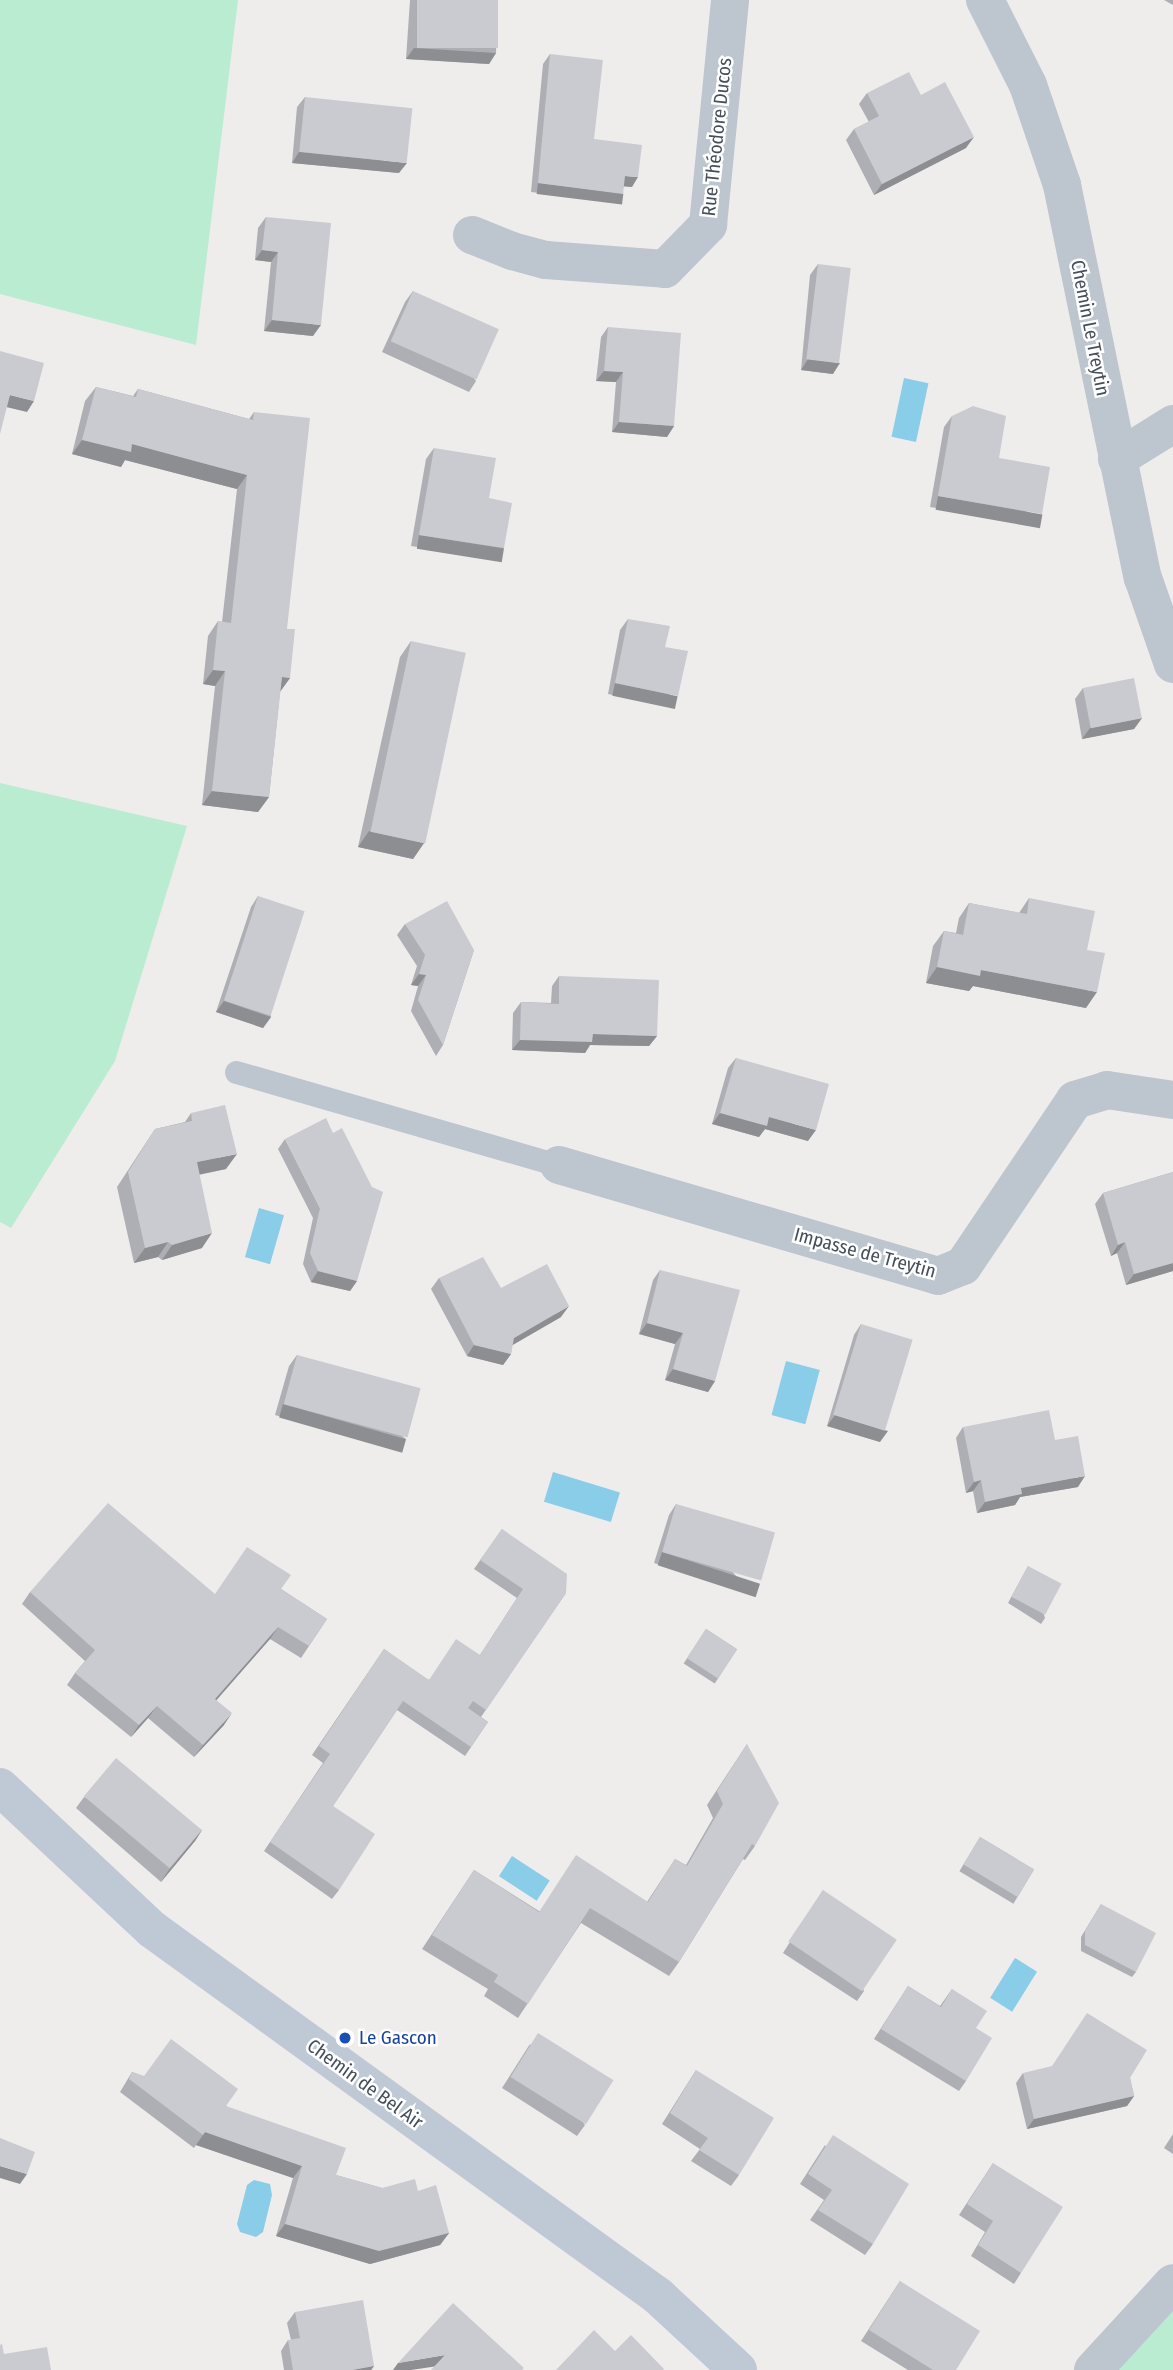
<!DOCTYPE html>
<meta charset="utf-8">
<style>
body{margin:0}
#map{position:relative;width:1173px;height:2370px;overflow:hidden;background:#efecec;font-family:"Fira Sans Condensed",sans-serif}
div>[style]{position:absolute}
.green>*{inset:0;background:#baecd1}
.water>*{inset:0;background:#89cde8;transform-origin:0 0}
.lane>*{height:23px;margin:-11.5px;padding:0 11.5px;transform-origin:11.5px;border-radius:11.5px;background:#bdc5ce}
.street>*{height:38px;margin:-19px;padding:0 19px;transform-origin:19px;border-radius:19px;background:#bdc5ce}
.secondary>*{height:38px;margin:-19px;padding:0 19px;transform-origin:19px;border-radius:19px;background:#bfc8d5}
.wall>*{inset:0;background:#adafb4;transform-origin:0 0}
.shaded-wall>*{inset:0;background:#8d8e92;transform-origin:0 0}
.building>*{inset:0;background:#c9cbd1;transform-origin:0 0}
.dots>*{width:19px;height:19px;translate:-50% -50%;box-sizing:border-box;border:4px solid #fff;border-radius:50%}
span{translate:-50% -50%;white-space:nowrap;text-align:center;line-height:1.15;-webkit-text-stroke:5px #fff;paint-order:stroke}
.street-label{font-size:19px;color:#454e59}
.transit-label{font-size:19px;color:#164399}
.left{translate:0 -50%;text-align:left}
</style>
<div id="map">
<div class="green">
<div style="clip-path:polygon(0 0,238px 0,196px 345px,0 294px)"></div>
<div style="clip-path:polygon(0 783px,187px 826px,115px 1061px,11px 1228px,0 1222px)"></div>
<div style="clip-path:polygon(1173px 2283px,1173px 2370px,1093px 2370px)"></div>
</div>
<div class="water">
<div style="left:904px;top:378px;width:25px;height:60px;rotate:12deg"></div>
<div style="left:259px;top:1208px;width:26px;height:51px;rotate:16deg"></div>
<div style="left:786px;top:1361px;width:35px;height:56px;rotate:15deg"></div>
<div style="left:553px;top:1472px;width:70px;height:31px;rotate:17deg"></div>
<div style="left:512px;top:1856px;width:45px;height:24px;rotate:33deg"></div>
<div style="left:1015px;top:1958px;width:26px;height:47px;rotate:32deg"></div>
<div style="clip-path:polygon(254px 2180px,270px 2184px,272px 2195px,263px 2232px,256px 2237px,240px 2232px,237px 2224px,247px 2185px)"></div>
</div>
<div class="lane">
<div style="left:236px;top:1072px;width:336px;rotate:16.1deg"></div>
</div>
<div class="street">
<div style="left:985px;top:0;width:95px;rotate:63.2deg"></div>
<div style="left:1028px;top:85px;width:106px;rotate:71.2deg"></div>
<div style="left:1062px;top:185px;width:401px;rotate:78.4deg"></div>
<div style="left:1143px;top:578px;width:91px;rotate:70.8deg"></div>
<div style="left:472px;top:235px;width:43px;rotate:21.8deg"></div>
<div style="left:512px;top:251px;width:35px;rotate:15deg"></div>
<div style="left:546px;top:260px;width:119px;rotate:4.3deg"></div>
<div style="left:665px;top:269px;width:62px;rotate:-45.7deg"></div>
<div style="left:708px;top:225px;width:226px;rotate:-84.4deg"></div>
<div style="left:1117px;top:459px;width:66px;rotate:-32deg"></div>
<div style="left:559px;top:1165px;width:395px;rotate:16.3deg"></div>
<div style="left:938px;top:1276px;width:27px;rotate:-22deg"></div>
<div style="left:963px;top:1266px;width:200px;rotate:-56deg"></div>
<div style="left:1075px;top:1100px;width:34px;rotate:-17deg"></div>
<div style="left:1107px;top:1090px;width:67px;rotate:8.6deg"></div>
<div style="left:1093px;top:2370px;width:118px;rotate:-47.4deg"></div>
</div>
<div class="secondary">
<div style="left:0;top:1787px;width:209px;rotate:43.1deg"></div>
<div style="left:153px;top:1930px;width:624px;rotate:35.93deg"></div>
<div style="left:658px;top:2296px;width:109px;rotate:42.8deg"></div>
</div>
<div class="wall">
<div style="clip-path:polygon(410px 0,498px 0,496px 53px,489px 64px,406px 59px)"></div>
<div style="clip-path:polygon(1164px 0,1173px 0,1173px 5px)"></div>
<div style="clip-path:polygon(550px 54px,594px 139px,632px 187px,624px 186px,617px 203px,531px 192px,543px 64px)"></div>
<div style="clip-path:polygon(867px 93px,966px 148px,874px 195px,846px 140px,854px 129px,869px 122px,859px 104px)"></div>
<div style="clip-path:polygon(305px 97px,399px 173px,292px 163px,297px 107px)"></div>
<div style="clip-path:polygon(266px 217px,313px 336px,264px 331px,271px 262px,255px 260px,258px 228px)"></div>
<div style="clip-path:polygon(818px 264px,833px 374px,801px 370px,810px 275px)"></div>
<div style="clip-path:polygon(413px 291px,476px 381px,469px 392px,382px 352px,405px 302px)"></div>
<div style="clip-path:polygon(608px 327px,674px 426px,667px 437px,612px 432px,616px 382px,596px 381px,601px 337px)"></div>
<div style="clip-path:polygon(96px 387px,133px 396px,138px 389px,249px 419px,254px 412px,287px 629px,290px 678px,280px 692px,269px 797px,258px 812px,202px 805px,215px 686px,203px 684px,208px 636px,218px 621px,222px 622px,237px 489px,125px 460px,121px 467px,72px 454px,85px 401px)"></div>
<div style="clip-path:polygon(952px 416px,999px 458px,1034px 525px,930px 507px,944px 427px)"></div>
<div style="clip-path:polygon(434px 448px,489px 498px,504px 548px,496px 559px,411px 546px,426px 459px)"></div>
<div style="clip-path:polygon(628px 619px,665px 647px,671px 707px,608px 694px,620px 630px)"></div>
<div style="clip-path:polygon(411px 641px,424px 843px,413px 859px,358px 847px,400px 657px)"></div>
<div style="clip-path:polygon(1083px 688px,1142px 718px,1134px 729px,1082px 739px,1075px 699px)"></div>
<div style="clip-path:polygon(258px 896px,271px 1017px,263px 1028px,216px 1012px,251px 907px)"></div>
<div style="clip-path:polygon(1029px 898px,1087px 950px,1086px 1008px,973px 986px,969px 991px,926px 983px,933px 946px,944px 931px,956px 933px,959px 918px,969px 903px,1019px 913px)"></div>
<div style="clip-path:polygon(405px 924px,474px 950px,443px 1045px,436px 1056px,411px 1011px,418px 986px,411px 985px,417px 966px,397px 935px)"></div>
<div style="clip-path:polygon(559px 976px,657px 1036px,649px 1046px,590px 1045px,585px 1053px,512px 1050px,513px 1013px,521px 1002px,551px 1003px,552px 986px)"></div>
<div style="clip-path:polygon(736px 1058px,808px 1141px,765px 1129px,759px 1137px,712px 1124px,728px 1068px)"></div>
<div style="clip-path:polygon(191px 1113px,226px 1169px,199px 1175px,202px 1248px,162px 1260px,158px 1257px,134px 1263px,117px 1187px,155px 1129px,185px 1122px)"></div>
<div style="clip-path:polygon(285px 1139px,357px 1281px,350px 1291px,311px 1282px,303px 1264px,313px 1218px,278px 1149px)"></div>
<div style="clip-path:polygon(1173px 1172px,1173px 1271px,1126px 1285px,1117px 1253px,1111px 1256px,1095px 1204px,1103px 1193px)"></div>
<div style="clip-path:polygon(660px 1270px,715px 1381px,708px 1392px,665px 1380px,675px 1344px,639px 1334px,653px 1280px)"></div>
<div style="clip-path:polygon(439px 1278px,501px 1288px,561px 1317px,512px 1345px,511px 1354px,503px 1365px,467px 1356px,431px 1289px)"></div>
<div style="clip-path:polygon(861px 1324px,880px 1442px,827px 1426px,854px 1335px)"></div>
<div style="clip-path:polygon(297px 1355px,406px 1439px,398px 1450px,275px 1415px,289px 1366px)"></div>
<div style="clip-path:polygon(963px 1427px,1055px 1440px,1078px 1487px,1020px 1497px,1015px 1505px,977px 1513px,973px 1491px,966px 1493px,956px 1438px)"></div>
<div style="clip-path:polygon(676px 1504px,752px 1595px,654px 1563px,669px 1515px)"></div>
<div style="clip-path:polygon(502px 1529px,566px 1593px,481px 1717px,488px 1722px,465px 1756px,397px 1710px,333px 1806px,339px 1890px,332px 1899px,264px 1851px,323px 1763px,312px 1755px,384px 1649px,428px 1680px,480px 1655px,517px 1598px,474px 1569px)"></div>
<div style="clip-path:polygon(1028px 1566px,1045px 1618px,1041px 1624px,1008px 1603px)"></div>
<div style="clip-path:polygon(281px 1589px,327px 1619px,301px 1658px,270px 1639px,216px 1700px,224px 1725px,194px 1757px,148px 1718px,131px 1737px,67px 1685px,75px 1673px,85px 1661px,22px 1604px,30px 1592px,215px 1594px)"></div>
<div style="left:706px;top:1629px;width:37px;height:41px;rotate:33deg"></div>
<div style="clip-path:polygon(747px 1744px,755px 1846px,745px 1860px,743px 1859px,679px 1962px,669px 1976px,581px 1923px,518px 2018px,484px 1996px,488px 1989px,422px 1949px,474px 1870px,539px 1911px,647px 1902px,675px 1859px,686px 1865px,713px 1818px,707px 1805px)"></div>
<div style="clip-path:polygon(84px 1797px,202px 1830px,195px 1841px,161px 1882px,76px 1808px)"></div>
<div style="left:980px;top:1837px;width:63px;height:40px;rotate:31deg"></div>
<div style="clip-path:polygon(823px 1890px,864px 1991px,857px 2001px,783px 1953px)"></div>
<div style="clip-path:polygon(1101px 1904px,1136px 1972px,1132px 1977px,1081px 1951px,1081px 1937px)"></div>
<div style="clip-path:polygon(908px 1986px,940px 2006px,952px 1989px,976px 2028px,966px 2081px,959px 2091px,874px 2039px)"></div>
<div style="clip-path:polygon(530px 2044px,585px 2125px,577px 2136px,502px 2088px)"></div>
<div style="clip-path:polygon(696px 2070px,739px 2175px,731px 2186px,691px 2161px,700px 2149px,662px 2124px)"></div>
<div style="clip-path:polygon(132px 2072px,226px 2106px,336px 2175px,382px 2188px,418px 2191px,449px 2233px,440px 2245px,370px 2264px,276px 2236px,293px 2178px,196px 2145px,194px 2148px,120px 2092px)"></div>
<div style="clip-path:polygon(1023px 2073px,1130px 2078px,1134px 2096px,1127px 2106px,1027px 2129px,1016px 2083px)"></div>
<div style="clip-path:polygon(1173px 2134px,1173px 2154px,1164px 2148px)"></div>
<div style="clip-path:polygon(825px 2145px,873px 2244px,865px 2255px,810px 2220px,824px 2200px,800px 2184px)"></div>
<div style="clip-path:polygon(993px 2163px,1021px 2273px,1014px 2284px,971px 2256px,985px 2232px,959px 2215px)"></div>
<div style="clip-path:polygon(900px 2281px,956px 2370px,908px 2370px,861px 2341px)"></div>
<div style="clip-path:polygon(295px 2312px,374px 2366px,371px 2370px,284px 2370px,281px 2351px,288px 2340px,291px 2340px,287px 2323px)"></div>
</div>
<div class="shaded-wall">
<div style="clip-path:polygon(414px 48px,496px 53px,489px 64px,406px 59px)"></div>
<div style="clip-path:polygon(974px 137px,966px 148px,874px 195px,882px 184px)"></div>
<div style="clip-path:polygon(299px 152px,407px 163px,399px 173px,292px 163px)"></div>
<div style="clip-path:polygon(625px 176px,638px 177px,632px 187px,619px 186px)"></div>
<div style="left:538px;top:183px;width:86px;height:11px;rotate:7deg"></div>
<div style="clip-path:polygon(262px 250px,278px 252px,271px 262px,255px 260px)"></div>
<div style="clip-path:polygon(272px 320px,321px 325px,313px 336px,264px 331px)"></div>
<div style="clip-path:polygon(808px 359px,840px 363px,833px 374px,801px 370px)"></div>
<div style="clip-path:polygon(604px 371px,623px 372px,616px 382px,596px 381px)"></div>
<div style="clip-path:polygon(10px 395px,34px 401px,27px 412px,2px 406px)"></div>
<div style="clip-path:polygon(619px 422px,674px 426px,667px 437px,612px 432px)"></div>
<div style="clip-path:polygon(82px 440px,132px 444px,247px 475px,237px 489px,125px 460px,121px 467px,72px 454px)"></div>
<div style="left:938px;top:496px;width:106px;height:14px;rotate:10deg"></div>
<div style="left:419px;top:535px;width:86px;height:14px;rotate:9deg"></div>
<div style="clip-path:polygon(213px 670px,225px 671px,215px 686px,203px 684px)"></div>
<div style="clip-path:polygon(282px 677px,290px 678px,279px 693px)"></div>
<div style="left:615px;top:683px;width:64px;height:13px;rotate:12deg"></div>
<div style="clip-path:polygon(1142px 718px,1134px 729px,1082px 739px,1090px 728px)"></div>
<div style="clip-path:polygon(212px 791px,269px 797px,258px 812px,202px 805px)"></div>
<div style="clip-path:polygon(369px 831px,424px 843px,413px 859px,358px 847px)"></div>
<div style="clip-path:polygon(937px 967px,981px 970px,1097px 992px,1086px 1008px,973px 986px,969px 991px,926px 983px)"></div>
<div style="clip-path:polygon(419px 974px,426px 975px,418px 986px,411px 985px)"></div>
<div style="clip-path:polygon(224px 1001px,271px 1017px,263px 1028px,216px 1012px)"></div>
<div style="clip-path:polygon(593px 1034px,657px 1036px,649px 1046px,590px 1045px,585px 1053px,512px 1050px,520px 1040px)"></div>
<div style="clip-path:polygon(720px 1113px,769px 1117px,816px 1130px,808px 1141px,765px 1129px,759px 1137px,712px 1124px)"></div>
<div style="clip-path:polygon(237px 1154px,226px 1169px,186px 1177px,197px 1162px)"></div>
<div style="clip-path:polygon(212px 1233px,202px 1248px,162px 1260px,172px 1245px)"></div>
<div style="clip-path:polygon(168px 1242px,158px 1257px,134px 1263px,145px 1248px)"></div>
<div style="clip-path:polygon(1125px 1242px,1117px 1253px,1111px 1256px,1118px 1245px)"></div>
<div style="clip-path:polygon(1173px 1263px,1173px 1271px,1126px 1285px,1134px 1274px)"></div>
<div style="clip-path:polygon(318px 1271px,357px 1281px,350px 1291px,311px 1282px)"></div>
<div style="clip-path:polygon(569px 1306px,561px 1317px,506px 1349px,514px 1338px)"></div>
<div style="clip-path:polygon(647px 1323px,683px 1333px,675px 1344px,639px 1334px)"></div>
<div style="clip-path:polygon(474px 1345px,511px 1354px,503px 1365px,467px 1356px)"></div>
<div style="clip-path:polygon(673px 1369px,715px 1381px,708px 1392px,665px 1380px)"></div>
<div style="left:283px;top:1404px;width:128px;height:14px;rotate:16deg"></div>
<div style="clip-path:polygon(835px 1415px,888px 1431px,880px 1442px,827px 1426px)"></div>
<div style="clip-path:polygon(1085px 1476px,1078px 1487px,1020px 1497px,1015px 1505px,977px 1513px,985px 1502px,1021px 1488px)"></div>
<div style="clip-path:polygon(981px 1480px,973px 1491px,966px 1493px,974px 1482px)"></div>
<div style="left:662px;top:1552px;width:103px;height:14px;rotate:18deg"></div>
<div style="clip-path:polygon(278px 1627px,270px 1639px,207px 1711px,215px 1699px)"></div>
<div style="clip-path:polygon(157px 1706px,148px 1718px,131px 1737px,139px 1725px)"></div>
<div style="clip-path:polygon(232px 1713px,224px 1725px,194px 1757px,203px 1745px)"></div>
<div style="clip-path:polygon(202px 1830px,195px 1841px,161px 1882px,168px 1871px)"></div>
<div style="clip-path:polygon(1134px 2096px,1127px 2106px,1027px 2129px,1034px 2119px)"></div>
<div style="clip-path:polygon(205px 2132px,302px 2166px,293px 2178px,196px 2145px)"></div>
<div style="clip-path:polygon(0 2166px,27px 2174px,20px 2184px,0 2178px)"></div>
<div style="clip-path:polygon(285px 2224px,449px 2233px,440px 2245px,370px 2264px,276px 2236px)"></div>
<div style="clip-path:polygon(445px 2355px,438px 2366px,411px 2370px,393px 2370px,398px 2363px)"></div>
<div style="clip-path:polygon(374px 2366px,371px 2370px,352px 2370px)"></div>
</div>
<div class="building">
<div style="left:417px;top:0;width:81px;height:48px"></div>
<div style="clip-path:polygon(550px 54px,603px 60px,594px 139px,642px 145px,638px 177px,625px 176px,623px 194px,538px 183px)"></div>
<div style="clip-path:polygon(909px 72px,921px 95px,945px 82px,974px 137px,882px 184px,854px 129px,879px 116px,867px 93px)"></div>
<div style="left:305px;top:97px;width:108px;height:55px;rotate:6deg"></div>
<div style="clip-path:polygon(266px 217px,331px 223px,321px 325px,272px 320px,278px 252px,262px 250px)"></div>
<div style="left:818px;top:264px;width:33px;height:96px;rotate:7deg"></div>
<div style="left:413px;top:291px;width:94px;height:55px;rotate:24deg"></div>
<div style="clip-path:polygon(608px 327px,681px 333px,674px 426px,619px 422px,623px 372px,604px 371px)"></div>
<div style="clip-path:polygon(0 351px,44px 363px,34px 401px,10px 395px,0 434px)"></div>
<div style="clip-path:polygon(96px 387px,136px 397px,138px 389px,253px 420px,254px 412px,310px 418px,287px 629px,295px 629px,290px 678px,282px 677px,269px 797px,212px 791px,225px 671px,213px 670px,218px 621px,231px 623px,247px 475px,132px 444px,131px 452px,82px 440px)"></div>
<div style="clip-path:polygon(973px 406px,1006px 416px,999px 458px,1050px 467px,1042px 514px,938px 496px,952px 416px)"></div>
<div style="clip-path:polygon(434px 448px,496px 458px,489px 498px,512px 503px,504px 548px,419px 535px)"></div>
<div style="clip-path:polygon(628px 619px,670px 626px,665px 647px,688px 651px,678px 696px,615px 683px)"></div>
<div style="left:411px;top:641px;width:56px;height:195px;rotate:12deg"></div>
<div style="left:1134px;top:678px;width:41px;height:52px;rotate:79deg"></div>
<div style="left:258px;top:896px;width:49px;height:110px;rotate:18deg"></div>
<div style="clip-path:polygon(1029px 898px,1095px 911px,1087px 950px,1105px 953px,1097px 992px,981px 970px,980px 976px,937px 967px,944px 931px,963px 935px,969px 903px,1027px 914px)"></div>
<div style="clip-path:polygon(447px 901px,474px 950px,443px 1045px,418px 1000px,426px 975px,419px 974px,425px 955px,405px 924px)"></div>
<div style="clip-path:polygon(559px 976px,659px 980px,657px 1036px,593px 1034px,592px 1042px,520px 1040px,521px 1002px,559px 1004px)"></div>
<div style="clip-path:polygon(736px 1058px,829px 1084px,816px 1130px,769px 1117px,767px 1126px,720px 1113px)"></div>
<div style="clip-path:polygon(225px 1105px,237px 1154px,197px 1162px,212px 1233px,172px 1245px,168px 1242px,145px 1248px,128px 1172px,155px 1129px,192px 1121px,191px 1113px)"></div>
<div style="clip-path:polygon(326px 1118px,333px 1133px,342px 1128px,372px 1187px,383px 1192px,357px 1281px,318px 1271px,310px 1253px,320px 1208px,285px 1139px)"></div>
<div style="clip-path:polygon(1173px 1172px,1173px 1263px,1134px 1274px,1125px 1242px,1118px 1245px,1103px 1193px)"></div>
<div style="clip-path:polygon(483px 1257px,501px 1288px,547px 1264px,569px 1306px,514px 1338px,511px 1354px,474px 1345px,439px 1278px)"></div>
<div style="clip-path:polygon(660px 1270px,740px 1290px,715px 1381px,673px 1369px,683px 1333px,647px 1323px)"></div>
<div style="left:861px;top:1324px;width:54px;height:95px;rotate:17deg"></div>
<div style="left:297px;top:1355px;width:128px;height:51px;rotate:15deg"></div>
<div style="clip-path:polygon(1049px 1410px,1055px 1440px,1078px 1436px,1085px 1476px,1021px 1488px,1022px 1494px,985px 1502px,981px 1480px,974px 1482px,963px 1427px)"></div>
<div style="clip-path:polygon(108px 1503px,215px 1594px,247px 1547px,291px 1575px,281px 1589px,327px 1619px,309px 1646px,278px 1627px,215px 1699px,232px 1713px,203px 1745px,157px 1706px,139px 1725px,75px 1673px,95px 1650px,30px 1592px)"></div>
<div style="left:676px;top:1504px;width:103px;height:50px;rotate:16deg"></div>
<div style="clip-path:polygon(502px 1529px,567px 1574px,566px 1593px,486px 1710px,473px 1701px,468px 1708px,488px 1722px,471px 1747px,403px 1701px,333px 1806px,375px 1834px,339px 1890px,270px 1842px,330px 1754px,319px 1746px,384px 1649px,429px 1680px,456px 1639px,480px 1655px,523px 1589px,480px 1560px)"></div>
<div style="left:1028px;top:1566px;width:38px;height:35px;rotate:28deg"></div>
<div style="left:706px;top:1629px;width:37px;height:35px;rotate:33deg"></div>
<div style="clip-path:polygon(747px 1744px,779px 1803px,755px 1846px,752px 1844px,679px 1962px,590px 1908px,528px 2004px,494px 1982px,498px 1975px,432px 1935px,474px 1870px,539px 1912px,576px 1855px,648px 1902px,675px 1859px,687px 1866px,723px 1804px,717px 1791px)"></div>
<div style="left:116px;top:1758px;width:112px;height:50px;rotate:40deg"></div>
<div style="left:980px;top:1837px;width:63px;height:32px;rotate:31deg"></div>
<div style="left:823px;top:1890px;width:89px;height:62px;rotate:34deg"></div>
<div style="clip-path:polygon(1101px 1904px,1156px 1933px,1136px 1972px,1085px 1945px,1085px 1931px)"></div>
<div style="clip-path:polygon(908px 1986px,941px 2007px,952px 1989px,987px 2011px,976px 2028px,992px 2038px,966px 2081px,881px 2029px)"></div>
<div style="clip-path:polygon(1087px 2013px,1147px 2050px,1130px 2078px,1134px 2096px,1034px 2119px,1023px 2073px,1052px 2066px)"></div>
<div style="left:538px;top:2033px;width:89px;height:52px;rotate:32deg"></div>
<div style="clip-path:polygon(171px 2039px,238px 2089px,226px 2106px,346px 2148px,336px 2175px,382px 2188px,415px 2179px,418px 2191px,436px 2185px,449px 2233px,379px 2251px,285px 2224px,302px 2166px,205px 2132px,203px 2135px,129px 2079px,132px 2072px,144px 2076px)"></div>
<div style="clip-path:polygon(696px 2070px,774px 2118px,739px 2175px,699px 2150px,708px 2138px,670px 2113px)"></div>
<div style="clip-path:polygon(833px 2135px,909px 2184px,873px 2244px,818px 2210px,832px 2190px,808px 2174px)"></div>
<div style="clip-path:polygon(0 2138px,35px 2152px,27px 2174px,0 2166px)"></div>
<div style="clip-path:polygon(993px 2163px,1063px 2207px,1021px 2273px,978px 2245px,993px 2221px,967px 2204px)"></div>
<div style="clip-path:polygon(900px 2281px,980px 2331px,956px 2370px,933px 2370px,869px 2330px)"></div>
<div style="clip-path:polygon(363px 2300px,374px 2366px,352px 2370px,293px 2370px,288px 2340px,300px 2338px,295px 2312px)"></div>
<div style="clip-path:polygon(453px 2303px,524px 2368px,522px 2370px,431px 2370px,445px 2355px,398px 2363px)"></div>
<div style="clip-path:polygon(594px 2330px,615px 2351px,631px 2335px,664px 2369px,663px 2370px,556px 2370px)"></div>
<div style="clip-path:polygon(2px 2344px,4px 2354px,47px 2347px,51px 2370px,0 2370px,0 2345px)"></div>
</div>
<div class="dots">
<div style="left:345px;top:2038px;background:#1a4fb4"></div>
</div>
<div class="street-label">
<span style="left:717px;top:137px;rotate:-84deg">Rue Théodore Ducos</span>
<span style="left:1090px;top:328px;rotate:79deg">Chemin Le Treytin</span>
<span style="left:865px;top:1253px;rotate:15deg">Impasse de Treytin</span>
<span style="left:365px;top:2084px;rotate:36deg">Chemin de Bel Air</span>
</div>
<div class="transit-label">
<span class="left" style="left:359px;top:2038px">Le Gascon</span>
</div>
</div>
